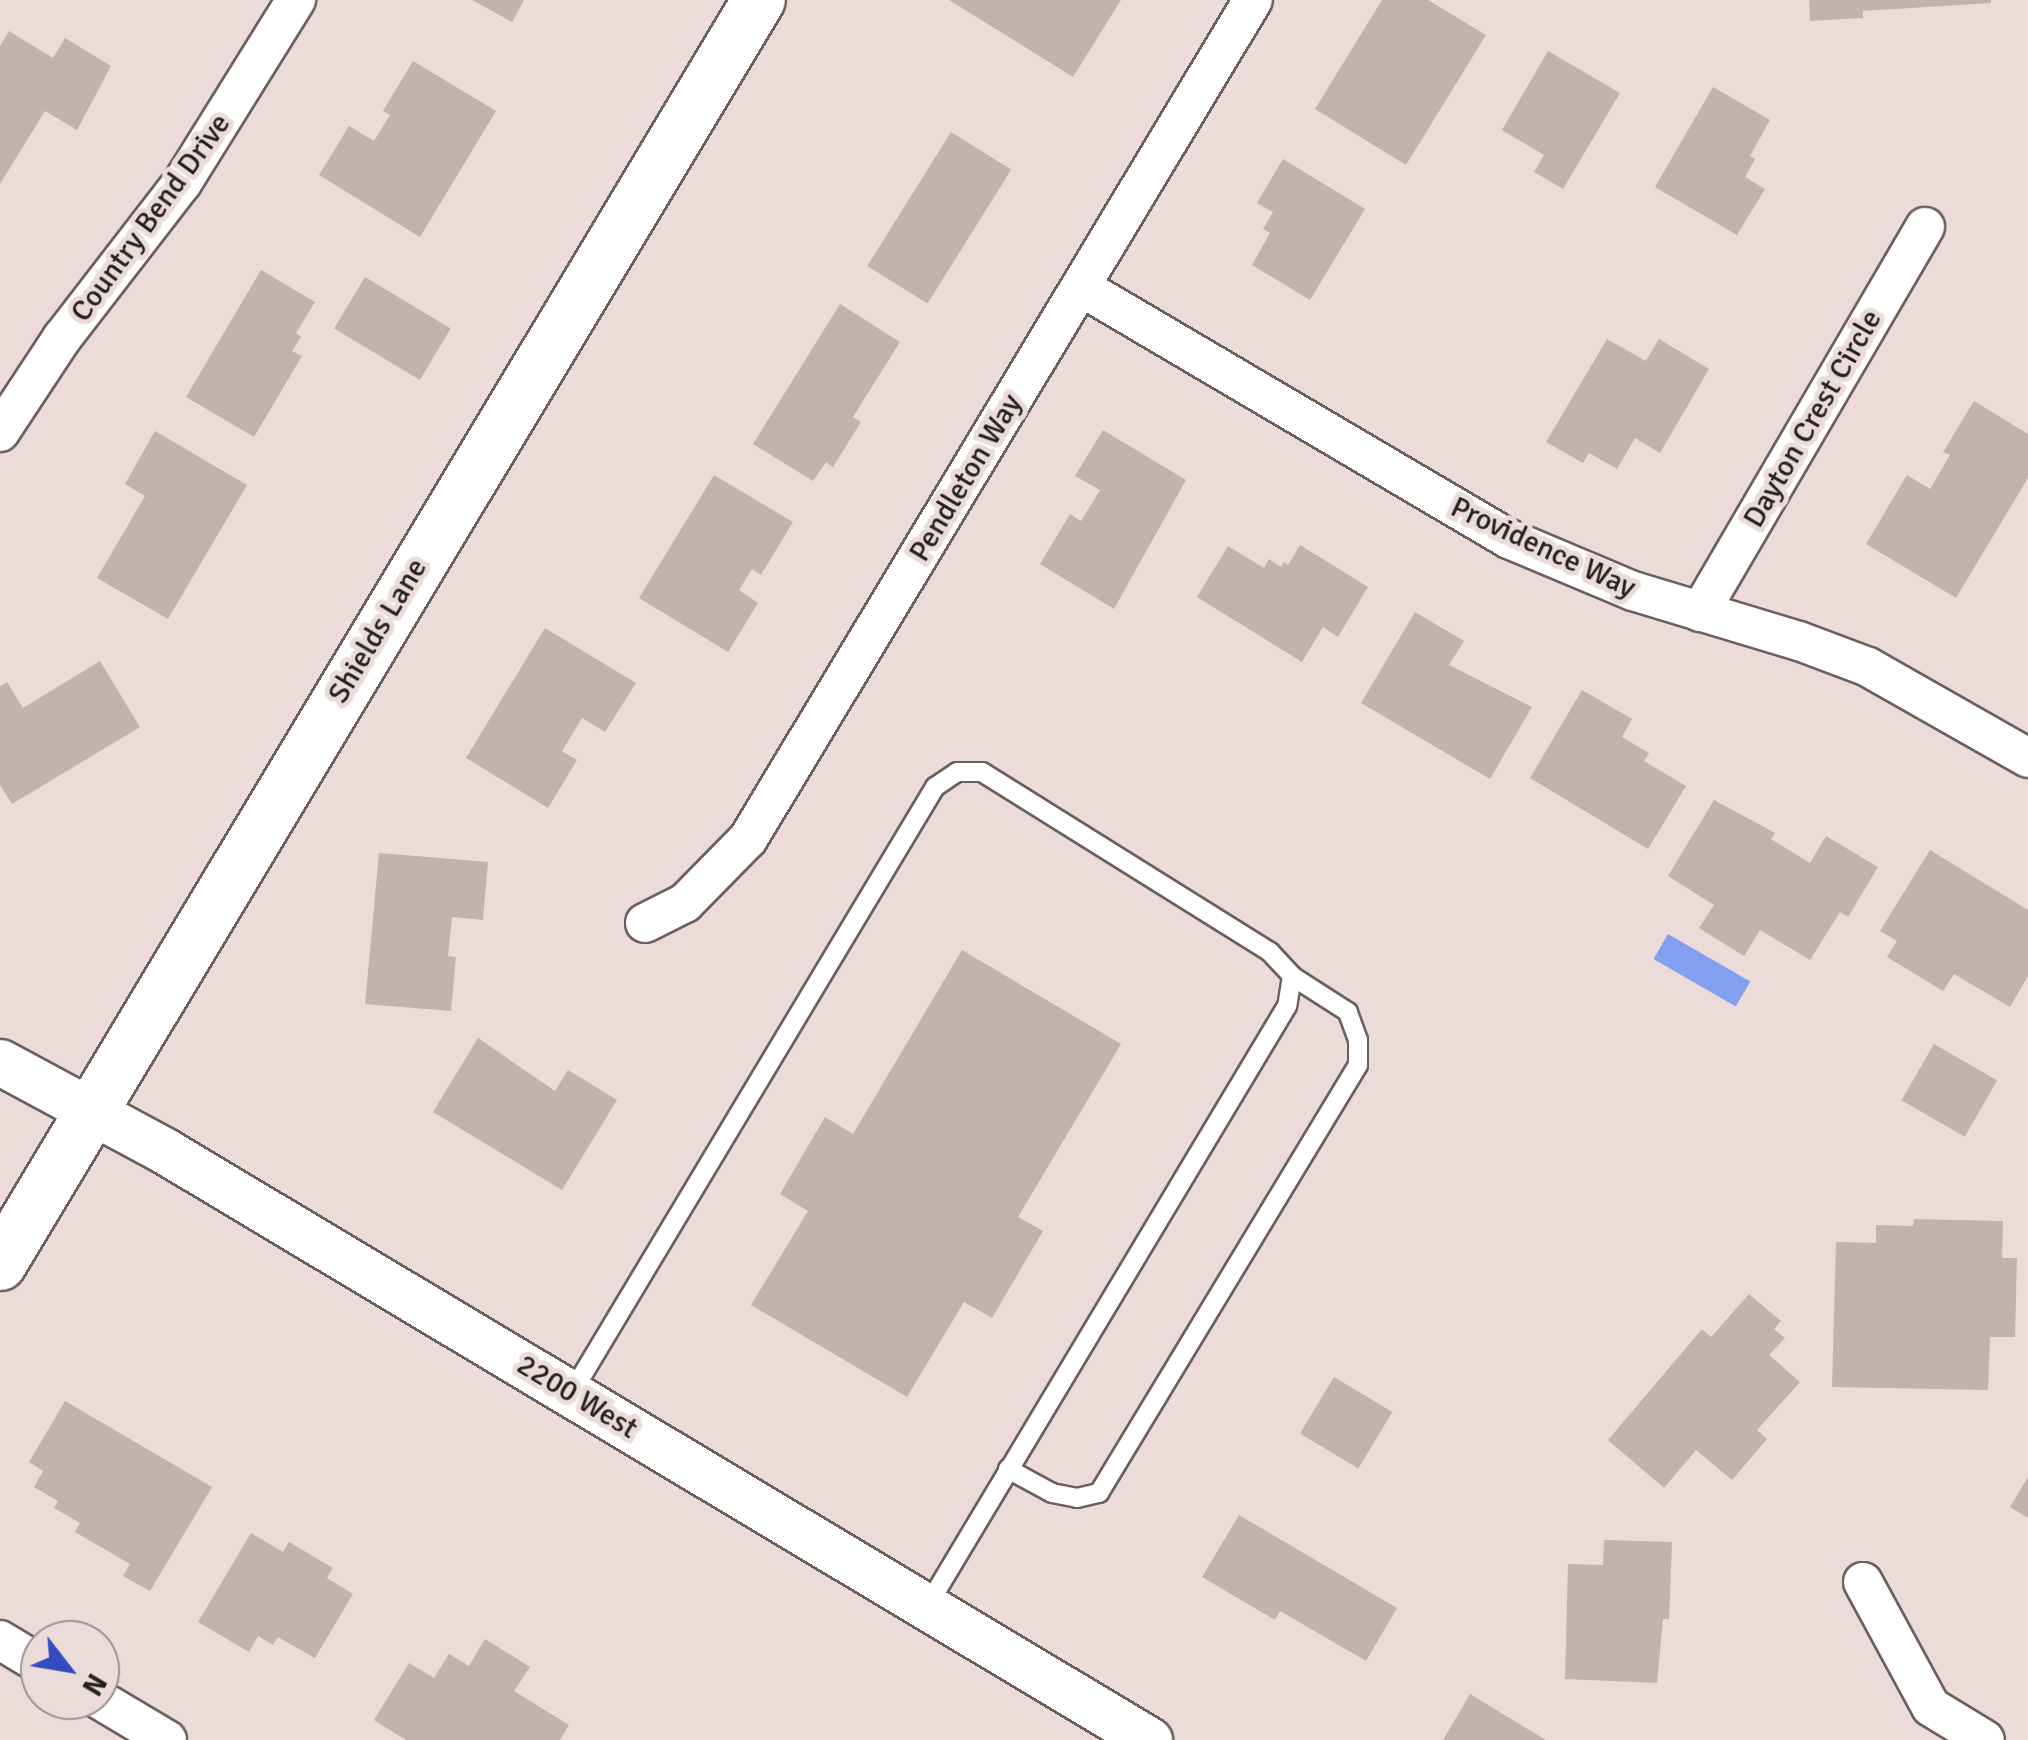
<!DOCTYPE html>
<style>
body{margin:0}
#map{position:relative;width:2028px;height:1740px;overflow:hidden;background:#ebdcd9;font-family:Signika,sans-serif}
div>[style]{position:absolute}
.water>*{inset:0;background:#839fef;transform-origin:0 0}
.building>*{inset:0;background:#c2b3b0;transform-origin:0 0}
.roads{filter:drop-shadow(2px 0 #6c5f5c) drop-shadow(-2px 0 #6c5f5c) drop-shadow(0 2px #6c5f5c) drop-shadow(0 -2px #6c5f5c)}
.service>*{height:18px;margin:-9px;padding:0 9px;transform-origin:9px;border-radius:9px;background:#fff}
.minor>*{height:38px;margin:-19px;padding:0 19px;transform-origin:19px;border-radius:19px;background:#fff}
.tertiary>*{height:45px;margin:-22.5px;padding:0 22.5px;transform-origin:22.5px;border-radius:22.5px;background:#fff}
.secondary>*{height:52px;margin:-26px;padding:0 26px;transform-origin:26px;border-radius:26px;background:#fff}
span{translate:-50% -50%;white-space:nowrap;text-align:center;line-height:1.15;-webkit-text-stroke:10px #ebdcd9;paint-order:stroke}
.street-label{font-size:30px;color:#26201f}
.north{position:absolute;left:20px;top:1620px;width:100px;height:100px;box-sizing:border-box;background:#ebdcd9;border:2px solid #9c918f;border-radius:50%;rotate:121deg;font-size:28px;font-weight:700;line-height:40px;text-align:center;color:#26201f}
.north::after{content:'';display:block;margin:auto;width:35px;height:45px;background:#334cbe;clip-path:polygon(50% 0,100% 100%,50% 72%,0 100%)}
</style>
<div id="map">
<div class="water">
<div style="left:1668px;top:934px;width:95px;height:29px;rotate:30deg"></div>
</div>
<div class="building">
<div style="clip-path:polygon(472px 0,524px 0,512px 22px)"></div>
<div style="clip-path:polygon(949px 0,1121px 0,1073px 77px)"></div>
<div style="clip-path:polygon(1382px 0,1428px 0,1486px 35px,1406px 165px,1315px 109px)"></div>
<div style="clip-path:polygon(1809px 0,1991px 0,1991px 3px,1863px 11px,1863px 18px,1810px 21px)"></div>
<div style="clip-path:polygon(9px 31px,53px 58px,65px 38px,111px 66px,77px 130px,45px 111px,0 184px,0 46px)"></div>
<div style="clip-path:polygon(1548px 51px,1620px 93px,1563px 189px,1534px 172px,1544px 155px,1502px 130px)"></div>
<div style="clip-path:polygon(413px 61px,496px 111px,420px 237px,319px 175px,349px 126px,374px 141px,390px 115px,383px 111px)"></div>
<div style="clip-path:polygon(1713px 87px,1770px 120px,1750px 156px,1755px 159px,1745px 177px,1765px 189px,1737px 235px,1655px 187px)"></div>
<div style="left:951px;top:132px;width:71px;height:158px;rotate:32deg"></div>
<div style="clip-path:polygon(1283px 159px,1365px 209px,1310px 300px,1252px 265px,1270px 233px,1263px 229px,1273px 212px,1257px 203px)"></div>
<div style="clip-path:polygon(261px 270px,315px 302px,296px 333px,301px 337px,292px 351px,302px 356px,254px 437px,186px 397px)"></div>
<div style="left:365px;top:277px;width:100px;height:60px;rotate:31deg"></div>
<div style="clip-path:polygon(840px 304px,900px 342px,853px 417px,861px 422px,833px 467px,826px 462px,813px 481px,753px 444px)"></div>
<div style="clip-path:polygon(1607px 339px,1646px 361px,1659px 339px,1709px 369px,1660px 453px,1635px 438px,1617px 469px,1589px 453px,1583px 463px,1546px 442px)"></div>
<div style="clip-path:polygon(1974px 401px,2028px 434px,2028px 478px,1956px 598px,1866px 544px,1907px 475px,1930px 489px,1950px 455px,1943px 452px)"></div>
<div style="clip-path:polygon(1103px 430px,1186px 480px,1114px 609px,1040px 564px,1070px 514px,1081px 521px,1100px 490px,1075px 476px)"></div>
<div style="clip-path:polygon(155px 431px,247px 485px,168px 619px,97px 578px,145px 496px,125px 484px)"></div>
<div style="clip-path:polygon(714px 475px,793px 522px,761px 575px,752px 569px,739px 590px,758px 603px,728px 652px,639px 598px)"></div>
<div style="clip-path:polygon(1300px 545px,1368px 587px,1338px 637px,1323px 627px,1302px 662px,1197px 597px,1228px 546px,1264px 568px,1269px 559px,1281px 567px,1284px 562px,1288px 565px)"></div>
<div style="clip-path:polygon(1415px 612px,1464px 641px,1449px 665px,1532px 707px,1490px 779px,1361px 703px)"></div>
<div style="clip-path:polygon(545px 628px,636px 683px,605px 732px,582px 718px,562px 751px,577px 760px,548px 808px,466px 758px)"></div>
<div style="clip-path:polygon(100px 661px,140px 727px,12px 804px,0 785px,0 686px,7px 682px,23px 708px)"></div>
<div style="clip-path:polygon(1582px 690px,1632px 719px,1622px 737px,1649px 753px,1644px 761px,1686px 786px,1648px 849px,1530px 778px)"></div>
<div style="clip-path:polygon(1714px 800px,1775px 833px,1771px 839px,1810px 863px,1826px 836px,1878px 867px,1848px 917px,1840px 912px,1810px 960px,1760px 930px,1744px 956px,1699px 928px,1714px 905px,1668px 876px)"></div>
<div style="clip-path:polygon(1930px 850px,2028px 910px,2028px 976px,2010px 1007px,1954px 974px,1943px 991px,1887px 957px,1897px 941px,1880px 931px)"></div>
<div style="clip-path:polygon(379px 853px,488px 862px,483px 920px,452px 917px,448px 956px,456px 957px,451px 1011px,365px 1004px)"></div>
<div style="clip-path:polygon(962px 950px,1121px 1044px,1018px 1217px,1043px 1231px,992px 1318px,964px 1302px,907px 1397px,751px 1305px,808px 1211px,780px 1194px,825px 1117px,853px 1134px)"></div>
<div style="clip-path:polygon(478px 1038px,555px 1091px,568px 1070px,617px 1100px,562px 1190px,433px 1112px)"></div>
<div style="left:1934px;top:1044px;width:73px;height:65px;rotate:30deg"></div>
<div style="clip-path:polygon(1914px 1219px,2003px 1221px,2002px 1258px,2017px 1258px,2015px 1337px,1990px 1337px,1988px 1390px,1832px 1387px,1836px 1242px,1876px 1243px,1876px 1225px,1913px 1226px)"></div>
<div style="clip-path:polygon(1749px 1294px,1781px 1321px,1774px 1329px,1785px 1338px,1769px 1355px,1800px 1382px,1757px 1430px,1767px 1439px,1732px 1480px,1696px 1450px,1664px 1488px,1608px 1440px,1702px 1329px,1711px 1337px)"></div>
<div style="left:1334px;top:1377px;width:68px;height:66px;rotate:31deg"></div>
<div style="clip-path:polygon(65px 1401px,212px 1487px,150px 1591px,123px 1576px,130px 1564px,75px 1532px,80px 1523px,54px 1508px,58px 1501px,34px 1487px,43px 1471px,29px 1462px)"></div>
<div style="clip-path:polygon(2028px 1477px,2028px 1518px,2010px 1507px)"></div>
<div style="clip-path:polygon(1239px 1515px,1397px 1608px,1366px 1661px,1280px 1611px,1275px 1620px,1202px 1577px)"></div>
<div style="clip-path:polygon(251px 1533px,283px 1552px,289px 1542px,333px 1568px,327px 1578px,353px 1594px,315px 1658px,278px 1637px,273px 1645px,258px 1636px,249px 1652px,198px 1622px)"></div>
<div style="clip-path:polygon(1604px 1540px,1672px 1542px,1669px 1619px,1663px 1619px,1657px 1683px,1565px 1679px,1568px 1564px,1603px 1565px)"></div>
<div style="clip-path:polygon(485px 1639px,530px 1667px,514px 1691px,569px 1725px,560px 1740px,406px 1740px,374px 1720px,409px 1663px,434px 1678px,449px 1654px,469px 1666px)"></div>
<div style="clip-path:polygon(1470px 1694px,1546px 1740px,1443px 1740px)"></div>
</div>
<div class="roads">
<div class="service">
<div style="left:571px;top:1394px;width:708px;rotate:-59.05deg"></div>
<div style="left:935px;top:787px;width:27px;rotate:-34deg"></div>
<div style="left:957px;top:772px;width:25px"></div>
<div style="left:982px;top:772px;width:340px;rotate:32deg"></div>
<div style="left:1270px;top:952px;width:33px;rotate:47deg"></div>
<div style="left:1292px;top:976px;width:30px;rotate:99deg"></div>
<div style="left:1287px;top:1006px;width:698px;rotate:120.94deg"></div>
<div style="left:1008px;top:1469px;width:50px;rotate:28.6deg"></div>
<div style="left:1052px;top:1493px;width:25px;rotate:11deg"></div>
<div style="left:1077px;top:1498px;width:23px;rotate:-13deg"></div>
<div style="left:1099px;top:1493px;width:500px;rotate:-58.82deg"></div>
<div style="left:1358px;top:1065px;width:25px;rotate:-90deg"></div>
<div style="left:1358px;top:1040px;width:30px;rotate:-110deg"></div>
<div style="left:1348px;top:1012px;width:67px;rotate:-147.3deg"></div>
</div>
<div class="minor">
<div style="left:1081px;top:287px;width:497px;rotate:30.5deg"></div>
<div style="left:1509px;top:539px;width:134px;rotate:22.8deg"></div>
<div style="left:1633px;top:591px;width:173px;rotate:16.8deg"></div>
<div style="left:1799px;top:641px;width:74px;rotate:20.6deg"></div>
<div style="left:1868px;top:667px;width:184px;rotate:29.6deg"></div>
<div style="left:0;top:432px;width:113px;rotate:-56.6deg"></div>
<div style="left:62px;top:338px;width:196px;rotate:-52.3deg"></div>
<div style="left:182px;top:183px;width:216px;rotate:-58.1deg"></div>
<div style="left:1700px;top:612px;width:446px;rotate:-59.7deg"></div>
<div style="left:645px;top:923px;width:45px;rotate:-26.6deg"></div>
<div style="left:685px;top:903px;width:90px;rotate:-45.5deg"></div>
<div style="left:748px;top:839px;width:979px;rotate:-58.96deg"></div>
<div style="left:1863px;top:1582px;width:142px;rotate:61.5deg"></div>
<div style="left:1931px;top:1707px;width:63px;rotate:31.4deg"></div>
<div style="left:0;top:1640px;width:47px;rotate:31deg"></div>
<div style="left:100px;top:1700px;width:78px;rotate:30.8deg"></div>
</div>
<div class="tertiary">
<div style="left:0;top:1062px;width:187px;rotate:28.3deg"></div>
<div style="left:165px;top:1151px;width:1147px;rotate:30.9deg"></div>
</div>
<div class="secondary">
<div style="left:0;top:1264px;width:1474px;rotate:-59.02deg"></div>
</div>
</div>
<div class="street-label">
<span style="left:151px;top:218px;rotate:-54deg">Country Bend Drive</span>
<span style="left:1813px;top:419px;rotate:-60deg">Dayton Crest Circle</span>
<span style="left:966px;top:478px;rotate:-59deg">Pendleton Way</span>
<span style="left:1543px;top:548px;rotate:25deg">Providence Way</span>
<span style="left:378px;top:631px;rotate:-59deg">Shields Lane</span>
<span style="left:577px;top:1397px;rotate:31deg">2200 West</span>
</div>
<div class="north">N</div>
</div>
